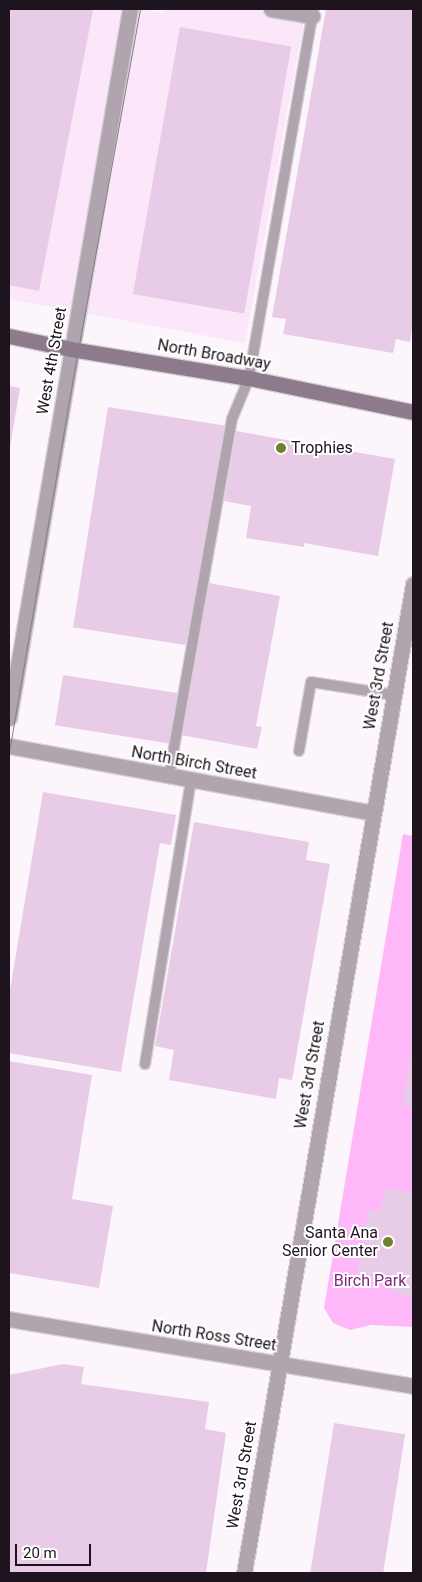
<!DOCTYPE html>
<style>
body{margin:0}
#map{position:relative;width:422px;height:1582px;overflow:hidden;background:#fcf6fc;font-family:Roboto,sans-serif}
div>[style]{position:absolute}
.built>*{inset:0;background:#fbe6fa}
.green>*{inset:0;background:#feb8fa}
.building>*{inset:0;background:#e8cbe6;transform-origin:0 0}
.roads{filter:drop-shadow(1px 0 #d8d2d8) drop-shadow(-1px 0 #d8d2d8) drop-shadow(0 1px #d8d2d8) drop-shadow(0 -1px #d8d2d8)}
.service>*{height:10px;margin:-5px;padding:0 5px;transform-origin:5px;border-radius:5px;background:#b0a4af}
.minor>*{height:15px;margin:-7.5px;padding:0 7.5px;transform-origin:7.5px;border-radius:7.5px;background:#b0a4af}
.tertiary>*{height:15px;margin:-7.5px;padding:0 7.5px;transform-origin:7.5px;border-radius:7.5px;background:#b0a4af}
.secondary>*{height:15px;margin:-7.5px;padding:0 7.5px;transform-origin:7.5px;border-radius:7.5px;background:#8d7b8b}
.tram>*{height:1px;margin:-0.5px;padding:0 0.5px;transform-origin:0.5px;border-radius:0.5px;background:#867e85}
.dots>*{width:14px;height:14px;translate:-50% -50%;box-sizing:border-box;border:2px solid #fff;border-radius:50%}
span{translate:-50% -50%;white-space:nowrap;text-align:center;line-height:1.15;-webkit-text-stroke:4px #fff;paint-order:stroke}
.street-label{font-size:16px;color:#1e141d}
.poi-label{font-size:16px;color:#1e141d}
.left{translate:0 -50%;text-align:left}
.right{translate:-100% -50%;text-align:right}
.park-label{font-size:16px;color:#7c297a}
.frame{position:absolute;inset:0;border:10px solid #1e141d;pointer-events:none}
.scale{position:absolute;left:15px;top:1544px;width:76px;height:22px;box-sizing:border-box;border:2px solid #1e141d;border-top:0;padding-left:6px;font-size:15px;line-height:18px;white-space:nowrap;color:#1e141d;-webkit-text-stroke:4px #fff;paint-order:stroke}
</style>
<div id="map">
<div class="built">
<div style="clip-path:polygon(9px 9px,139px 9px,164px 13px,165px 9px,306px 9px,245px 343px,9px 299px)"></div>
</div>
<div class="green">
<div style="clip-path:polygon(403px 834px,413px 836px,413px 1327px,371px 1325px,350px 1330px,333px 1323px,324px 1308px)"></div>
</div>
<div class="building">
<div style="clip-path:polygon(9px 9px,93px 10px,39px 291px,9px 285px)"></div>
<div style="clip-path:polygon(326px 9px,413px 9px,413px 323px,410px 342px,396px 339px,393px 353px,283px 334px,286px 319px,272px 317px)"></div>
<div style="left:180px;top:27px;width:113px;height:271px;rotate:10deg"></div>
<div style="clip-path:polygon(9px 386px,20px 388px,10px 447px,9px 446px)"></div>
<div style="left:108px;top:407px;width:118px;height:223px;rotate:9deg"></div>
<div style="clip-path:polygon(236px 431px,395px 459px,378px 556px,304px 543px,304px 547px,246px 538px,251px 506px,224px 501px)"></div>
<div style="clip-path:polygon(209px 583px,280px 596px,256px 726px,262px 727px,257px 749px,181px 735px)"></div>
<div style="left:63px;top:675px;width:117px;height:51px;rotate:9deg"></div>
<div style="clip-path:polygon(43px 792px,176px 815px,171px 845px,160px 843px,121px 1072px,9px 1053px,9px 996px)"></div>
<div style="clip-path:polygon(194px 822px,309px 842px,306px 860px,330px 864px,292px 1080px,279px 1078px,276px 1099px,169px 1080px,174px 1050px,155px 1046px)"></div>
<div style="clip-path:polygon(412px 1048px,413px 1048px,413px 1107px,402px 1105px)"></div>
<div style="clip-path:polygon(9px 1061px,92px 1075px,72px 1199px,113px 1206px,99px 1288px,9px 1273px)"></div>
<div style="clip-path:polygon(385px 1188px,413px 1193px,413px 1297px,392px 1293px,395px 1279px,357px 1274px,369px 1209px,380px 1211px)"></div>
<div style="clip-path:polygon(63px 1364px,84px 1367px,81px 1384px,209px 1402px,205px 1429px,226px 1433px,206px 1573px,9px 1573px,9px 1375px)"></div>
<div style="left:334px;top:1423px;width:72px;height:152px;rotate:9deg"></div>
</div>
<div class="roads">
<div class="service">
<div style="left:299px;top:751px;width:70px;rotate:-80.1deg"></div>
<div style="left:311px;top:682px;width:84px;rotate:8.9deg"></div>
<div style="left:169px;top:776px;width:363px;rotate:-80deg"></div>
<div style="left:232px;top:419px;width:44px;rotate:-67.5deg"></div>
<div style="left:249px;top:378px;width:374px;rotate:-80.1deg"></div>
<div style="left:145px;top:1064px;width:288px;rotate:-80.8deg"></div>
</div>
<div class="minor">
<div style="left:271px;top:9px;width:42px;rotate:9.7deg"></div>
<div style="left:9px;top:718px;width:719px;rotate:-80.32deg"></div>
<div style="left:9px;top:746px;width:370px;rotate:10.4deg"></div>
</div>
<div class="tertiary">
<div style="left:9px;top:1319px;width:410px;rotate:9.4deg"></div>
<div style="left:244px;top:1573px;width:1003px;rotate:-80.3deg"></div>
</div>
<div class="secondary">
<div style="left:9px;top:336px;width:63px;rotate:11.8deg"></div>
<div style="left:71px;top:349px;width:180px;rotate:9.3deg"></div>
<div style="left:249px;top:378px;width:167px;rotate:11.7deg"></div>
</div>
</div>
<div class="tram">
<div style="left:9px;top:752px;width:408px;rotate:-80.3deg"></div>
<div style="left:78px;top:350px;width:347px;rotate:-79.7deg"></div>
</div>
<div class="dots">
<div style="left:281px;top:448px;background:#71802e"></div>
<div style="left:388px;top:1242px;background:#71802e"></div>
</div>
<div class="street-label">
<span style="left:214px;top:355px;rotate:10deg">North Broadway</span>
<span style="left:52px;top:361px;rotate:-80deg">West 4th Street</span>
<span style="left:379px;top:676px;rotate:-80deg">West 3rd Street</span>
<span style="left:194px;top:763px;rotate:10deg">North Birch Street</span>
<span style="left:310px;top:1075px;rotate:-80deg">West 3rd Street</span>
<span style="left:214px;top:1336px;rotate:9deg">North Ross Street</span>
<span style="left:242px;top:1475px;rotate:-80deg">West 3rd Street</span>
</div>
<div class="poi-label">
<span class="left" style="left:291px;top:448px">Trophies</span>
<span class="right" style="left:378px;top:1242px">Santa Ana<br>Senior Center</span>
</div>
<div class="park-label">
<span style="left:370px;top:1281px">Birch Park</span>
</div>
<div class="frame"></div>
<div class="scale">20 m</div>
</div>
